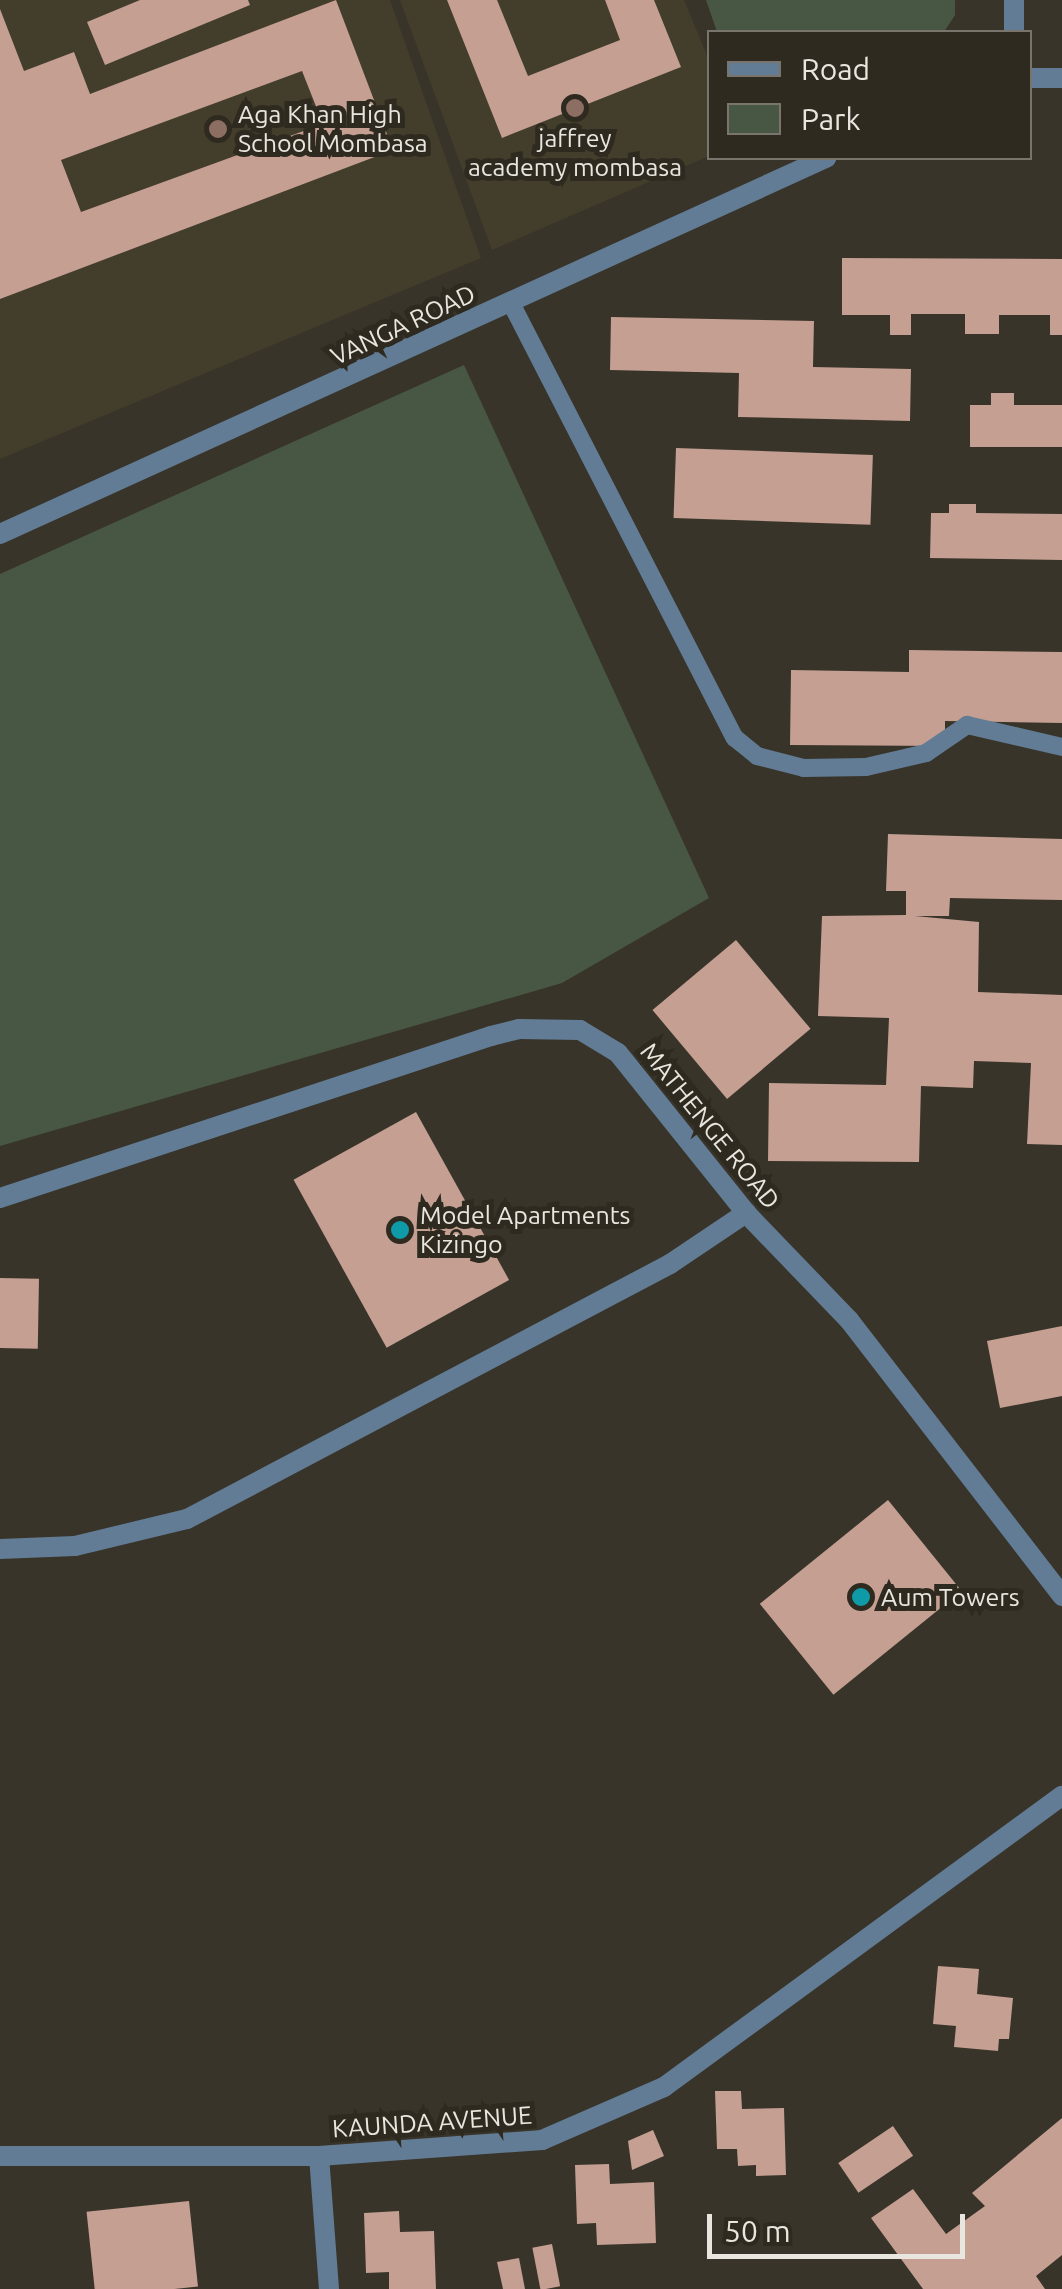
<!DOCTYPE html>
<style>
body{margin:0}
#map{position:relative;width:1062px;height:2289px;overflow:hidden;background:#383429;font-family:Ubuntu,sans-serif}
div>[style]{position:absolute}
.built>*{inset:0;background:#433d2b}
.green>*{inset:0;background:#485743}
.building>*{inset:0;background:#c49f92;transform-origin:0 0}
.service>*{height:18px;margin:-9px;padding:0 9px;transform-origin:9px;border-radius:9px;background:#627c95}
.minor>*{height:20px;margin:-10px;padding:0 10px;transform-origin:10px;border-radius:10px;background:#627c95}
.dots>*{width:28px;height:28px;translate:-50% -50%;box-sizing:border-box;border:5px solid #2e2a1f;border-radius:50%}
span{translate:-50% -50%;white-space:nowrap;text-align:center;line-height:1.15;-webkit-text-stroke:10px #2e2a1f;paint-order:stroke}
.poi-label{font-size:25px;color:#e9e6df}
.left{translate:0 -50%;text-align:left}
.street-label{font-size:25px;color:#e9e6df}
.legend{position:absolute;left:707px;top:30px;width:325px;height:130px;box-sizing:border-box;background:#2e2a1f;border:2px solid #79756c;margin:0;padding:12px 18px;list-style:none;font-size:30px;color:#e9e6df}
.legend li{display:flex;align-items:center;gap:20px;height:50px}
.legend b{width:50px;border:2px solid #79756c}
.scale{position:absolute;left:707px;top:2214px;width:258px;height:45px;box-sizing:border-box;border:5px solid #e9e6df;border-top:0;padding-left:12px;font-size:30px;line-height:35px;white-space:nowrap;color:#e9e6df;-webkit-text-stroke:8px #2e2a1f;paint-order:stroke}
</style>
<div id="map">
<div class="built">
<div style="clip-path:polygon(0 0,390px 0,481px 258px,0 459px)"></div>
<div style="clip-path:polygon(400px 0,684px 0,709px 60px,709px 156px,492px 250px)"></div>
</div>
<div class="green">
<div style="clip-path:polygon(706px 0,955px 0,955px 15px,944px 32px,717px 32px)"></div>
<div style="clip-path:polygon(464px 365px,709px 898px,562px 983px,0 1146px,0 574px)"></div>
</div>
<div class="building">
<div style="clip-path:polygon(140px 0,248px 0,250px 5px,105px 65px,87px 22px)"></div>
<div style="clip-path:polygon(evenodd,336px 0,393px 150px,0 299px,0 9px,24px 71px,74px 52px,90px 94px,336px 0,302px 71px,323px 124px,81px 212px,61px 160px,302px 71px)"></div>
<div style="clip-path:polygon(447px 0,497px 0,528px 76px,620px 40px,605px 0,654px 0,681px 67px,502px 138px)"></div>
<div style="clip-path:polygon(842px 258px,1062px 259px,1062px 335px,1050px 335px,1050px 315px,999px 315px,999px 334px,965px 334px,965px 314px,911px 314px,911px 335px,890px 335px,890px 315px,842px 315px)"></div>
<div style="clip-path:polygon(611px 317px,814px 321px,813px 367px,911px 369px,910px 421px,738px 417px,739px 373px,610px 370px)"></div>
<div style="clip-path:polygon(991px 393px,1014px 393px,1014px 405px,1062px 405px,1062px 447px,970px 447px,970px 405px,991px 405px)"></div>
<div style="left:676px;top:448px;width:197px;height:70px;rotate:2deg"></div>
<div style="clip-path:polygon(949px 504px,976px 504px,976px 513px,1062px 514px,1062px 560px,930px 558px,931px 513px,949px 513px)"></div>
<div style="clip-path:polygon(909px 650px,1062px 652px,1062px 723px,945px 721px,945px 746px,790px 745px,791px 670px,909px 672px)"></div>
<div style="clip-path:polygon(888px 834px,1062px 839px,1062px 900px,950px 898px,949px 916px,915px 916px,979px 922px,978px 992px,1062px 995px,1062px 1145px,1027px 1144px,1031px 1063px,974px 1061px,973px 1088px,921px 1086px,919px 1162px,768px 1161px,769px 1083px,886px 1085px,889px 1018px,818px 1016px,822px 916px,906px 915px,906px 891px,886px 891px)"></div>
<div style="left:736px;top:940px;width:116px;height:109px;rotate:50deg"></div>
<div style="left:416px;top:1112px;width:192px;height:140px;rotate:61deg"></div>
<div style="left:0;top:1278px;width:39px;height:70px;rotate:1deg"></div>
<div style="clip-path:polygon(1062px 1326px,1062px 1396px,1000px 1408px,987px 1341px)"></div>
<div style="left:888px;top:1500px;width:117px;height:165px;rotate:51deg"></div>
<div style="clip-path:polygon(938px 1966px,979px 1969px,977px 1994px,1013px 1998px,1009px 2039px,999px 2039px,998px 2051px,954px 2047px,956px 2026px,933px 2024px)"></div>
<div style="clip-path:polygon(715px 2091px,741px 2091px,742px 2109px,784px 2108px,786px 2175px,756px 2176px,756px 2165px,738px 2166px,737px 2149px,717px 2149px)"></div>
<div style="clip-path:polygon(1062px 2118px,1062px 2255px,1036px 2276px,1045px 2289px,923px 2289px,871px 2218px,913px 2189px,946px 2234px,985px 2206px,972px 2193px)"></div>
<div style="left:893px;top:2126px;width:36px;height:66px;rotate:56deg"></div>
<div style="clip-path:polygon(653px 2130px,664px 2156px,632px 2170px,628px 2141px)"></div>
<div style="clip-path:polygon(609px 2164px,610px 2184px,654px 2182px,656px 2243px,597px 2245px,596px 2223px,577px 2224px,575px 2165px)"></div>
<div style="left:189px;top:2201px;width:86px;height:103px;rotate:84deg"></div>
<div style="clip-path:polygon(399px 2211px,400px 2232px,434px 2231px,436px 2289px,389px 2289px,389px 2272px,366px 2273px,364px 2213px)"></div>
<div style="left:552px;top:2244px;width:43px;height:20px;rotate:79deg"></div>
<div style="clip-path:polygon(519px 2258px,525px 2289px,503px 2289px,497px 2262px)"></div>
</div>
<div class="service">
<div style="left:511px;top:303px;width:489px;rotate:62.8deg"></div>
<div style="left:735px;top:738px;width:28px;rotate:39deg"></div>
<div style="left:757px;top:756px;width:49px;rotate:14.3deg"></div>
<div style="left:804px;top:768px;width:62px;rotate:-0.9deg"></div>
<div style="left:866px;top:767px;width:62px;rotate:-13.1deg"></div>
<div style="left:926px;top:753px;width:50px;rotate:-34.3deg"></div>
<div style="left:967px;top:725px;width:98px;rotate:13deg"></div>
</div>
<div class="minor">
<div style="left:1014px;top:0;width:32px;rotate:90deg"></div>
<div style="left:1030px;top:78px;width:32px"></div>
<div style="left:0;top:534px;width:908px;rotate:-24.48deg"></div>
<div style="left:0;top:1198px;width:517px;rotate:-18.26deg"></div>
<div style="left:491px;top:1036px;width:29px;rotate:-14deg"></div>
<div style="left:519px;top:1029px;width:61px;rotate:0.9deg"></div>
<div style="left:580px;top:1030px;width:44px;rotate:31.2deg"></div>
<div style="left:618px;top:1053px;width:205px;rotate:51.3deg"></div>
<div style="left:746px;top:1213px;width:149px;rotate:46.1deg"></div>
<div style="left:849px;top:1320px;width:349px;rotate:52.3deg"></div>
<div style="left:0;top:1549px;width:75px;rotate:-2.3deg"></div>
<div style="left:75px;top:1546px;width:115px;rotate:-13.6deg"></div>
<div style="left:187px;top:1519px;width:546px;rotate:-27.83deg"></div>
<div style="left:670px;top:1264px;width:92px;rotate:-33.9deg"></div>
<div style="left:0;top:2156px;width:319px"></div>
<div style="left:319px;top:2156px;width:224px;rotate:-4.1deg"></div>
<div style="left:542px;top:2140px;width:133px;rotate:-23.5deg"></div>
<div style="left:664px;top:2087px;width:493px;rotate:-36.2deg"></div>
<div style="left:319px;top:2156px;width:133px;rotate:85.7deg"></div>
</div>
<div class="dots">
<div style="left:575px;top:108px;background:#8d6e63"></div>
<div style="left:218px;top:129px;background:#8d6e63"></div>
<div style="left:400px;top:1230px;background:#0f9aa8"></div>
<div style="left:861px;top:1597px;background:#0f9aa8"></div>
</div>
<div class="poi-label">
<span class="left" style="left:238px;top:129px">Aga Khan High<br>School Mombasa</span>
<span style="left:575px;top:153px">jaffrey<br>academy mombasa</span>
<span class="left" style="left:420px;top:1230px">Model Apartments<br>Kizingo</span>
<span class="left" style="left:881px;top:1597px">Aum Towers</span>
</div>
<div class="street-label">
<span style="left:403px;top:325px;rotate:-25deg">VANGA ROAD</span>
<span style="left:710px;top:1126px;rotate:51deg">MATHENGE ROAD</span>
<span style="left:432px;top:2122px;rotate:-4deg">KAUNDA AVENUE</span>
</div>
<ul class="legend">
<li><b style="height:12px;background:#627c95"></b>Road</li>
<li><b style="height:28px;background:#485743"></b>Park</li>
</ul>
<div class="scale">50 m</div>
</div>
